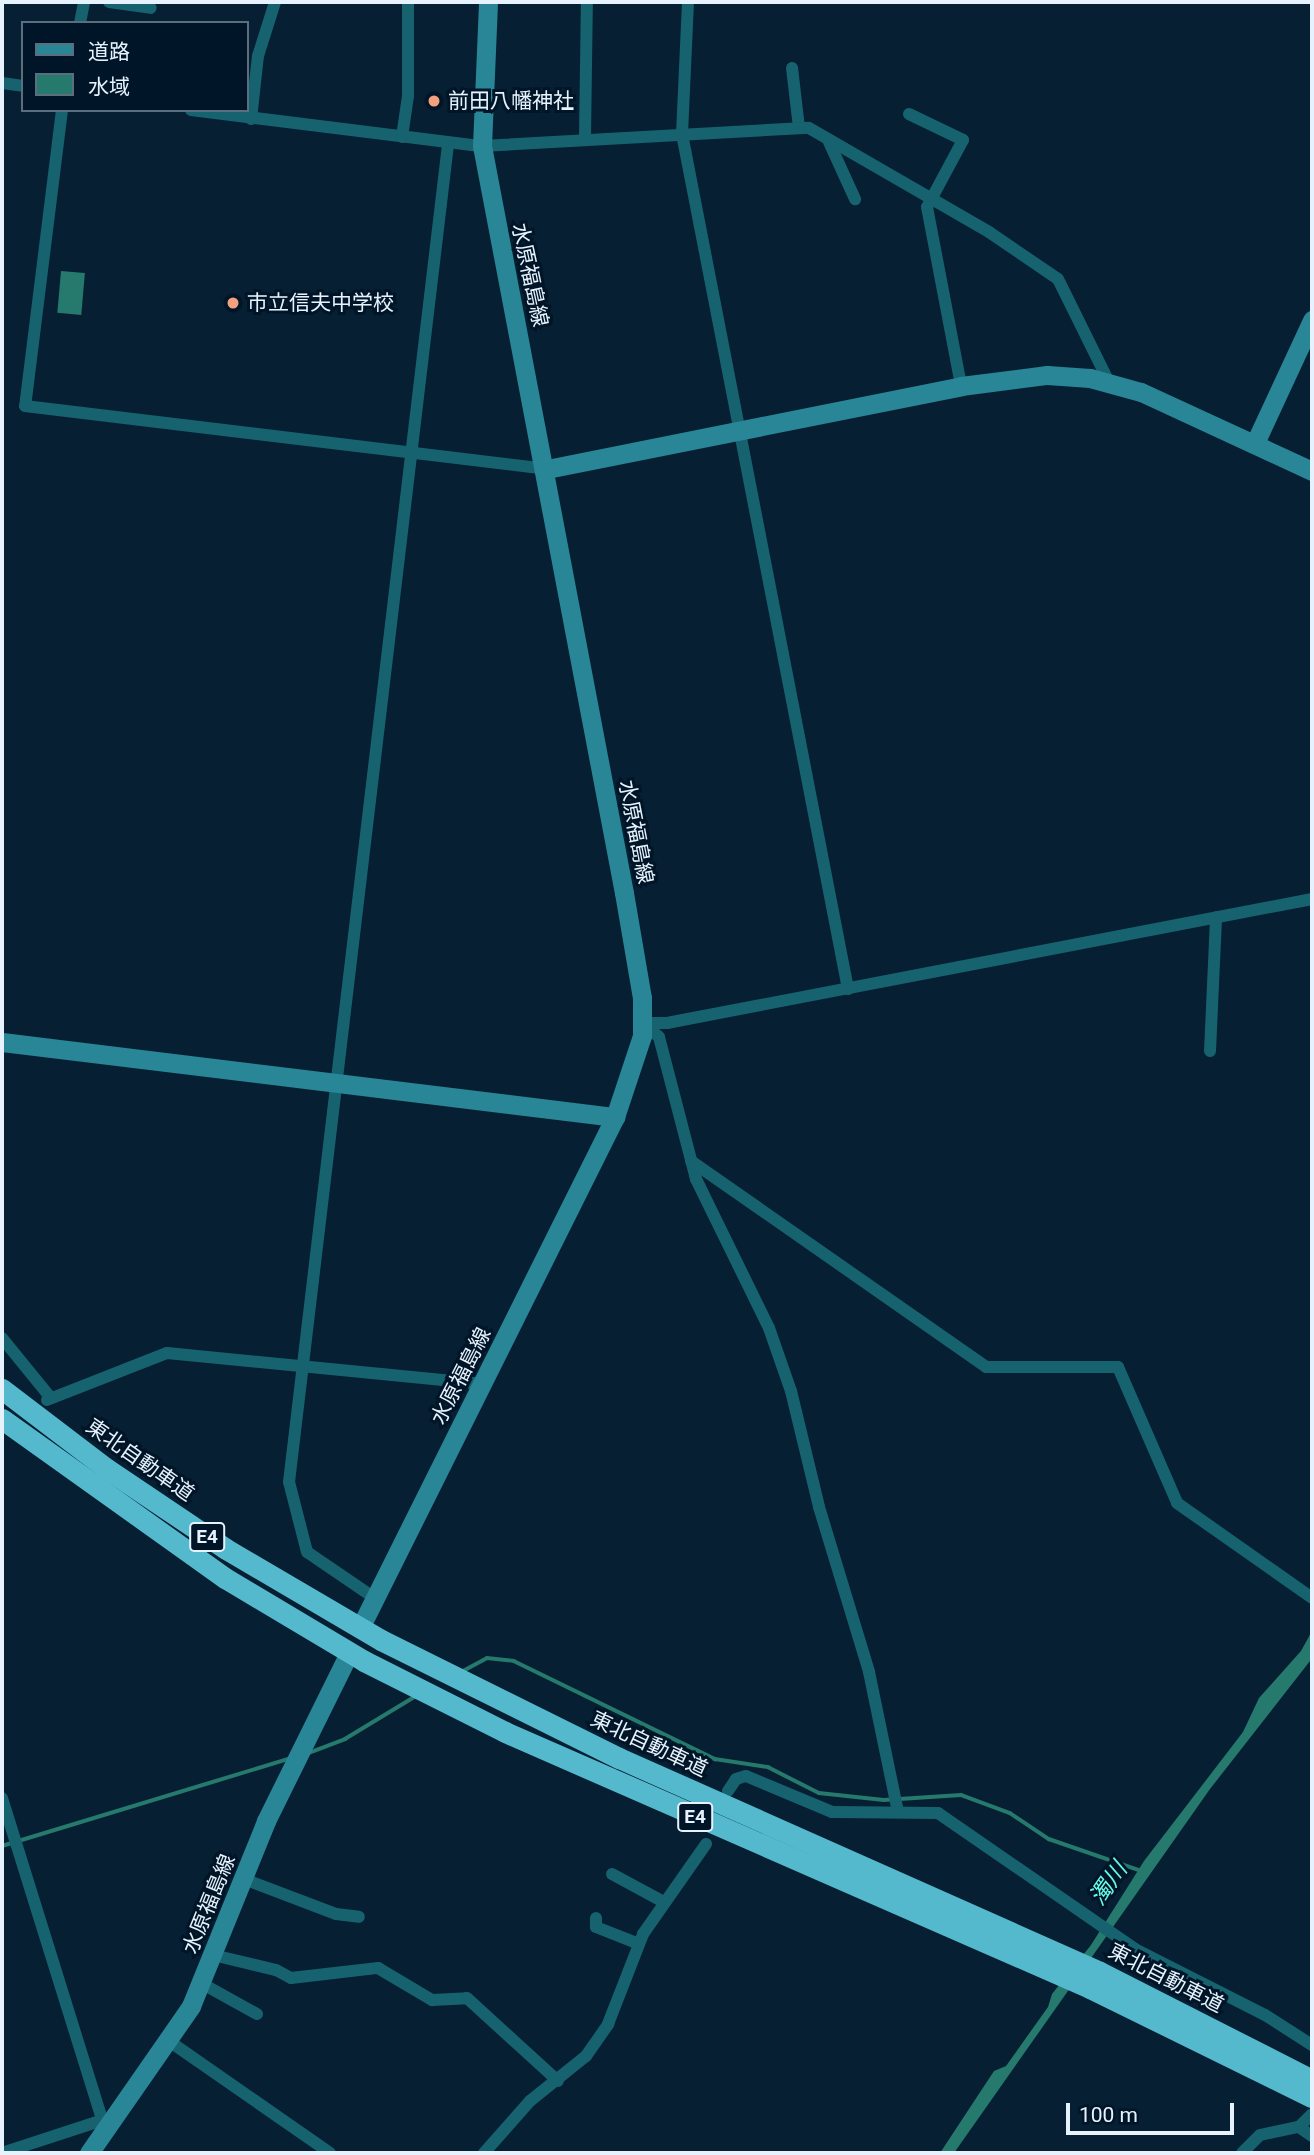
<!DOCTYPE html>
<meta charset="utf-8">
<style>
body{margin:0}
#map{position:relative;width:1314px;height:2155px;overflow:hidden;background:#061f32;font-family:Roboto,"Noto Sans JP",sans-serif}
div>[style]{position:absolute}
.water>*{inset:0;background:#25796d;transform-origin:0 0}
.stream>*{height:3.5px;margin:-1.75px;padding:0 1.75px;transform-origin:1.75px;border-radius:1.75px;background:#25796d}
.street>*{height:12px;margin:-6px;padding:0 6px;transform-origin:6px;border-radius:6px;background:#16626f}
.secondary>*{height:19px;margin:-9.5px;padding:0 9.5px;transform-origin:9.5px;border-radius:9.5px;background:#288697}
.highway>*{height:21px;margin:-10.5px;padding:0 10.5px;transform-origin:10.5px;border-radius:10.5px;background:#55b9ce}
.dots>*{width:19px;height:19px;translate:-50% -50%;box-sizing:border-box;border:4px solid #001527;border-radius:50%}
span{translate:-50% -50%;white-space:nowrap;text-align:center;line-height:1.15;-webkit-text-stroke:6px #001527;paint-order:stroke}
.shield-label span{padding:2px 5px;background:#001527;border:2px solid;border-radius:5px;-webkit-text-stroke-width:0}
.shield-label{font-size:19px;color:#e6f2fd;font-weight:700}
.poi-label{font-size:21px;color:#e6f2fd}
.left{translate:0 -50%;text-align:left}
.street-label{font-size:21px;color:#e6f2fd}
.water-label{font-size:23px;color:#66fbe4;font-style:italic}
.frame{position:absolute;inset:0;border:4px solid #e6f2fd;pointer-events:none}
.legend{position:absolute;left:21px;top:21px;width:228px;height:91px;box-sizing:border-box;background:#001527;border:2px solid #5c6d7d;margin:0;padding:9px 12px;list-style:none;font-size:21px;color:#e6f2fd}
.legend li{display:flex;align-items:center;gap:14px;height:35px}
.legend b{width:35px;border:2px solid #5c6d7d}
.scale{position:absolute;left:1066px;top:2103px;width:168px;height:32px;box-sizing:border-box;border:4px solid #e6f2fd;border-top:0;padding-left:9px;font-size:21px;line-height:24px;white-space:nowrap;color:#e6f2fd;-webkit-text-stroke:5px #001527;paint-order:stroke}
</style>
<div id="map">
<div class="water">
<div style="left:61px;top:271px;width:24px;height:42px;rotate:5deg"></div>
<div style="clip-path:polygon(1312px 1631px,1310px 1661px,1210px 1789px,954px 2153px,940px 2153px,994px 2071px,1006px 2066px,1048px 2007px,1052px 1994px,1091px 1945px,1144px 1861px,1243px 1732px,1259px 1698px,1301px 1651px)"></div>
</div>
<div class="stream">
<div style="left:463px;top:1671px;width:27px;rotate:-28deg"></div>
<div style="left:487px;top:1658px;width:27px;rotate:6deg"></div>
<div style="left:514px;top:1661px;width:224px;rotate:26deg"></div>
<div style="left:715px;top:1759px;width:54px;rotate:8.6deg"></div>
<div style="left:768px;top:1767px;width:57px;rotate:27deg"></div>
<div style="left:819px;top:1793px;width:65px;rotate:6.1deg"></div>
<div style="left:884px;top:1800px;width:77px;rotate:-3.7deg"></div>
<div style="left:961px;top:1795px;width:52px;rotate:20.2deg"></div>
<div style="left:1010px;top:1813px;width:47px;rotate:33.7deg"></div>
<div style="left:1049px;top:1839px;width:98px;rotate:19deg"></div>
<div style="left:309px;top:1753px;width:39px;rotate:-21deg"></div>
<div style="left:345px;top:1739px;width:83px;rotate:-31.2deg"></div>
<div style="left:2px;top:1846px;width:299px;rotate:-16.9deg"></div>
</div>
<div class="street">
<div style="left:109px;top:2px;width:42px;rotate:8.1deg"></div>
<div style="left:688px;top:2px;width:132px;rotate:92.6deg"></div>
<div style="left:682px;top:134px;width:871px;rotate:79.01deg"></div>
<div style="left:80px;top:23px;width:21px;rotate:-79deg"></div>
<div style="left:792px;top:68px;width:60px;rotate:83.3deg"></div>
<div style="left:2px;top:83px;width:21px;rotate:8deg"></div>
<div style="left:62px;top:110px;width:298px;rotate:97.1deg"></div>
<div style="left:25px;top:406px;width:526px;rotate:6.88deg"></div>
<div style="left:191px;top:110px;width:293px;rotate:7.1deg"></div>
<div style="left:482px;top:146px;width:327px;rotate:-3.2deg"></div>
<div style="left:809px;top:128px;width:208px;rotate:30deg"></div>
<div style="left:989px;top:232px;width:83px;rotate:34.3deg"></div>
<div style="left:1058px;top:279px;width:115px;rotate:63.7deg"></div>
<div style="left:909px;top:114px;width:60px;rotate:25.7deg"></div>
<div style="left:963px;top:140px;width:76px;rotate:118.2deg"></div>
<div style="left:927px;top:207px;width:182px;rotate:79.2deg"></div>
<div style="left:251px;top:119px;width:63px;rotate:-83.7deg"></div>
<div style="left:258px;top:56px;width:57px;rotate:-72.5deg"></div>
<div style="left:402px;top:137px;width:41px;rotate:-81.7deg"></div>
<div style="left:408px;top:96px;width:94px;rotate:-90deg"></div>
<div style="left:585px;top:137px;width:135px;rotate:-89.2deg"></div>
<div style="left:829px;top:142px;width:63px;rotate:65.5deg"></div>
<div style="left:643px;top:1023px;width:21px;rotate:41deg"></div>
<div style="left:659px;top:1037px;width:147px;rotate:75.4deg"></div>
<div style="left:696px;top:1179px;width:166px;rotate:63.9deg"></div>
<div style="left:769px;top:1328px;width:67px;rotate:70.8deg"></div>
<div style="left:791px;top:1391px;width:119px;rotate:76.4deg"></div>
<div style="left:819px;top:1507px;width:172px;rotate:73.1deg"></div>
<div style="left:869px;top:1672px;width:143px;rotate:78.3deg"></div>
<div style="left:643px;top:1023px;width:24px"></div>
<div style="left:667px;top:1023px;width:657px;rotate:-10.88deg"></div>
<div style="left:1210px;top:1051px;width:134px;rotate:-87.4deg"></div>
<div style="left:691px;top:1161px;width:360px;rotate:34.9deg"></div>
<div style="left:986px;top:1367px;width:132px"></div>
<div style="left:1118px;top:1367px;width:148px;rotate:66.5deg"></div>
<div style="left:1177px;top:1503px;width:165px;rotate:35.1deg"></div>
<div style="left:2px;top:1338px;width:77px;rotate:50.8deg"></div>
<div style="left:47px;top:1400px;width:129px;rotate:-21.4deg"></div>
<div style="left:167px;top:1353px;width:318px;rotate:5.6deg"></div>
<div style="left:376px;top:1599px;width:83px;rotate:-145.7deg"></div>
<div style="left:307px;top:1552px;width:72px;rotate:-104.4deg"></div>
<div style="left:289px;top:1482px;width:1346px;rotate:-83.22deg"></div>
<div style="left:728px;top:1791px;width:14px;rotate:-56deg"></div>
<div style="left:736px;top:1779px;width:10px;rotate:-17deg"></div>
<div style="left:746px;top:1776px;width:93px;rotate:22.7deg"></div>
<div style="left:832px;top:1812px;width:106px;rotate:0.5deg"></div>
<div style="left:938px;top:1813px;width:239px;rotate:34.6deg"></div>
<div style="left:1135px;top:1949px;width:146px;rotate:26.9deg"></div>
<div style="left:1265px;top:2015px;width:56px;rotate:32.6deg"></div>
<div style="left:2px;top:1798px;width:349px;rotate:72.7deg"></div>
<div style="left:612px;top:1874px;width:57px;rotate:28.4deg"></div>
<div style="left:244px;top:1879px;width:98px;rotate:20.8deg"></div>
<div style="left:336px;top:1914px;width:23px;rotate:7deg"></div>
<div style="left:596px;top:1918px;width:9px;rotate:90deg"></div>
<div style="left:596px;top:1927px;width:46px;rotate:21.6deg"></div>
<div style="left:213px;top:1955px;width:65px;rotate:13.4deg"></div>
<div style="left:276px;top:1970px;width:17px;rotate:28deg"></div>
<div style="left:291px;top:1978px;width:88px;rotate:-6.6deg"></div>
<div style="left:378px;top:1968px;width:63px;rotate:30.7deg"></div>
<div style="left:432px;top:2000px;width:35px;rotate:-3deg"></div>
<div style="left:467px;top:1998px;width:123px;rotate:42.4deg"></div>
<div style="left:201px;top:1983px;width:64px;rotate:29deg"></div>
<div style="left:169px;top:2041px;width:196px;rotate:34.8deg"></div>
<div style="left:1299px;top:2127px;width:16px;rotate:35deg"></div>
<div style="left:2px;top:2153px;width:103px;rotate:-18.1deg"></div>
<div style="left:484px;top:2153px;width:69px;rotate:-48.5deg"></div>
<div style="left:530px;top:2101px;width:72px;rotate:-38.8deg"></div>
<div style="left:586px;top:2056px;width:39px;rotate:-55deg"></div>
<div style="left:608px;top:2024px;width:97px;rotate:-68.7deg"></div>
<div style="left:643px;top:1934px;width:110px;rotate:-55deg"></div>
<div style="left:1242px;top:2153px;width:25px;rotate:-45deg"></div>
<div style="left:1260px;top:2135px;width:40px;rotate:-12deg"></div>
<div style="left:1299px;top:2127px;width:18px;rotate:-45deg"></div>
</div>
<div class="secondary">
<div style="left:1255px;top:443px;width:136px;rotate:-65.1deg"></div>
<div style="left:547px;top:469px;width:422px;rotate:-11.3deg"></div>
<div style="left:961px;top:386px;width:87px;rotate:-7.3deg"></div>
<div style="left:1047px;top:375px;width:43px;rotate:4deg"></div>
<div style="left:1090px;top:378px;width:53px;rotate:15.4deg"></div>
<div style="left:1141px;top:392px;width:188px;rotate:24.8deg"></div>
<div style="left:2px;top:1042px;width:618px;rotate:6.98deg"></div>
<div style="left:365px;top:1618px;width:560px;rotate:-63.48deg"></div>
<div style="left:615px;top:1117px;width:85px;rotate:-71.6deg"></div>
<div style="left:642px;top:1036px;width:38px;rotate:-90deg"></div>
<div style="left:642px;top:998px;width:107px;rotate:-99.7deg"></div>
<div style="left:624px;top:893px;width:760px;rotate:-100.76deg"></div>
<div style="left:482px;top:146px;width:144px;rotate:-87.6deg"></div>
<div style="left:89px;top:2153px;width:179px;rotate:-55.2deg"></div>
<div style="left:191px;top:2006px;width:200px;rotate:-67.9deg"></div>
<div style="left:266px;top:1821px;width:183px;rotate:-63.7deg"></div>
</div>
<div class="highway">
<div style="left:2px;top:1389px;width:132px;rotate:37.3deg"></div>
<div style="left:107px;top:1469px;width:143px;rotate:33.9deg"></div>
<div style="left:226px;top:1549px;width:180px;rotate:30.4deg"></div>
<div style="left:381px;top:1640px;width:266px;rotate:26.4deg"></div>
<div style="left:619px;top:1758px;width:526px;rotate:23.98deg"></div>
<div style="left:1100px;top:1972px;width:238px;rotate:27deg"></div>
<div style="left:2px;top:1419px;width:274px;rotate:35.5deg"></div>
<div style="left:225px;top:1578px;width:162px;rotate:30.8deg"></div>
<div style="left:364px;top:1661px;width:158px;rotate:26.7deg"></div>
<div style="left:505px;top:1732px;width:639px;rotate:23.63deg"></div>
<div style="left:1090px;top:1988px;width:247px;rotate:26.2deg"></div>
</div>
<div class="dots">
<div style="left:434px;top:101px;background:#f2a07e"></div>
<div style="left:233px;top:303px;background:#f2a07e"></div>
</div>
<div class="shield-label">
<span style="left:207px;top:1537px">E4</span>
<span style="left:695px;top:1817px">E4</span>
</div>
<div class="poi-label">
<span class="left" style="left:448px;top:101px">前田八幡神社</span>
<span class="left" style="left:247px;top:303px">市立信夫中学校</span>
</div>
<div class="street-label">
<span style="left:530px;top:275px;rotate:78deg">水原福島線</span>
<span style="left:636px;top:832px;rotate:79deg">水原福島線</span>
<span style="left:461px;top:1376px;rotate:-63deg">水原福島線</span>
<span style="left:140px;top:1460px;rotate:35deg">東北自動車道</span>
<span style="left:649px;top:1744px;rotate:25deg">東北自動車道</span>
<span style="left:209px;top:1904px;rotate:-68deg">水原福島線</span>
<span style="left:1166px;top:1978px;rotate:27deg">東北自動車道</span>
</div>
<div class="water-label">
<span style="left:1109px;top:1884px;rotate:-55deg">濁川</span>
</div>
<div class="frame"></div>
<ul class="legend">
<li><b style="height:9px;background:#288697"></b>道路</li>
<li><b style="height:19px;background:#25796d"></b>水域</li>
</ul>
<div class="scale">100 m</div>
</div>
